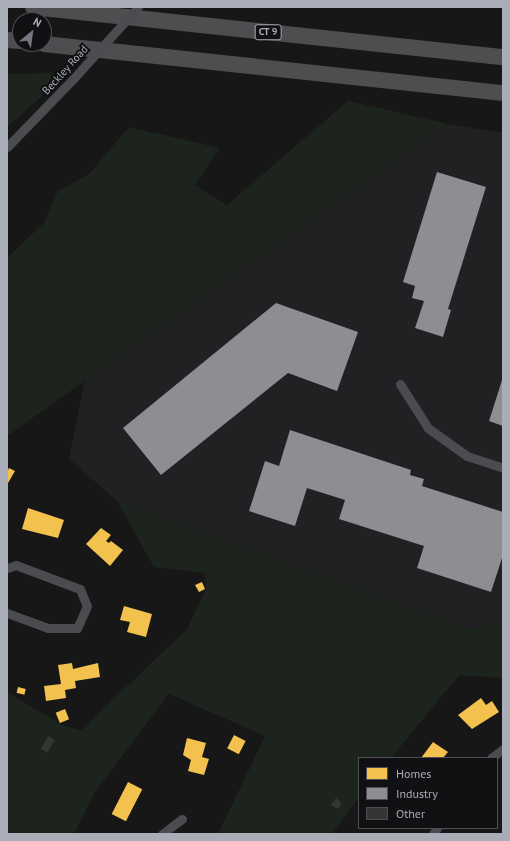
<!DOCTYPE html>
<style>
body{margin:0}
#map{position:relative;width:510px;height:841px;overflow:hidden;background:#171717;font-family:"PT Sans",sans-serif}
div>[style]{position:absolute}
.built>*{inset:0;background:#212123}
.green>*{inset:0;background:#1d241e}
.homes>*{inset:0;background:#f2c14e;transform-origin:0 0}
.industry>*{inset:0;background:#8d8d92}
.building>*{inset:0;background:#353536;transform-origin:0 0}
.street>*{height:9px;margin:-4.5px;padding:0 4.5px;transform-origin:4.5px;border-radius:4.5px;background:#4b4c50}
.highway>*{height:16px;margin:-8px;padding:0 8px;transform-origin:8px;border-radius:8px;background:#4e4e51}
.street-bridge>*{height:9px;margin:-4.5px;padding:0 4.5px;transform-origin:4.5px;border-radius:4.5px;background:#4b4c50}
span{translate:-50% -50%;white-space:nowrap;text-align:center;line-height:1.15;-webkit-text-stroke:4px #111113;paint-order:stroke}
.shield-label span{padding:1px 3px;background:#111113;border:1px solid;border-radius:3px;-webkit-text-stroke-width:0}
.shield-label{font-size:10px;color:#a8adb8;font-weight:700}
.street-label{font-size:11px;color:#a8adb8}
.frame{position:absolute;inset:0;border:8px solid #a8adb8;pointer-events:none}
.legend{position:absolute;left:358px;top:757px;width:140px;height:72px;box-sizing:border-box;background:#111113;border:1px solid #4d4f55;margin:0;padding:5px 7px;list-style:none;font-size:12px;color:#a8adb8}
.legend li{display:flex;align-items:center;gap:8px;height:20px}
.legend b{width:20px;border:1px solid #4d4f55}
.north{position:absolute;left:12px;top:12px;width:40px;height:40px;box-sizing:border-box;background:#111113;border:1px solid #4d4f55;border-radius:50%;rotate:29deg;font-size:11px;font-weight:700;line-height:16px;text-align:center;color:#a8adb8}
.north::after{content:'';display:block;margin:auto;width:14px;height:18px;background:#757880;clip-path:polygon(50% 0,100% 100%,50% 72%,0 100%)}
</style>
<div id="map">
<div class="built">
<div style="clip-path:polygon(448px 124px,503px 133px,503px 616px,472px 630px,117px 501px,69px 459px,85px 379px)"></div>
</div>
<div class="green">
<div style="clip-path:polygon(54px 73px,41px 97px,7px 127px,7px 74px)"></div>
<div style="clip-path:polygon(348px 101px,448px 124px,7px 436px,7px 258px,44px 223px,58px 191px,89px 174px,129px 127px,220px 148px,195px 185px,227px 205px)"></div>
<div style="clip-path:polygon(117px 501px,472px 630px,503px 616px,503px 678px,459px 675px,391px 758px,359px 758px,359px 798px,332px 834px,218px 834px,265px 736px,169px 694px,95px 792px,74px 834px,7px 834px,7px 692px,64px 726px,81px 730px,187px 629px,206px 589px,205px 573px,154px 567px)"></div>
</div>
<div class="homes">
<div style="clip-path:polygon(9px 468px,15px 471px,8px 483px,7px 472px)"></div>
<div style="clip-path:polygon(28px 508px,64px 520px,58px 538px,22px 529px)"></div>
<div style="clip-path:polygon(101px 528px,111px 535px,106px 541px,109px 543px,111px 541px,123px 550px,110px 566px,86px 544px)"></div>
<div style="clip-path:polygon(202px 582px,205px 589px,199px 592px,195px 585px)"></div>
<div style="clip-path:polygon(124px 606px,152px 614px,146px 637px,127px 632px,130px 622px,120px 620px)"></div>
<div style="clip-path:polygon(72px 663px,73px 669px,98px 663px,100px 677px,75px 681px,76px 688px,65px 690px,66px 698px,46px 701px,44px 686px,61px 684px,58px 665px)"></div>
<div style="left:18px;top:687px;width:8px;height:6px;rotate:14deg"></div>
<div style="clip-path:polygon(481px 698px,486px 705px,492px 701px,499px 712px,472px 729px,458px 715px)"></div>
<div style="left:65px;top:709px;width:11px;height:10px;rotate:68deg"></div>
<div style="left:234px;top:735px;width:13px;height:15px;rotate:27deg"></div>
<div style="clip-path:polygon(187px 738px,206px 743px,202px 757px,209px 759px,204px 775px,188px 771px,191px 760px,183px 755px)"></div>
<div style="clip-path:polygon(433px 742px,448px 752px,443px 758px,421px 758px)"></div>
<div style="left:128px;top:782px;width:16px;height:36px;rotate:27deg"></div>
</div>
<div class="industry">
<div style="clip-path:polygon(437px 172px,486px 187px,448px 309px,451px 310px,443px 337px,415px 328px,424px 301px,412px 298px,415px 286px,403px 282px)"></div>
<div style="clip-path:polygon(276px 303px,358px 332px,337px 391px,288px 373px,161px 475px,123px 428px)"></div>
<div style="clip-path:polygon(503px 377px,503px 426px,489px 421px)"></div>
<div style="clip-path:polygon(290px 430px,411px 470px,410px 475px,424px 479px,422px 486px,503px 512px,503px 555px,491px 592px,417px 568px,424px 546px,339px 519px,345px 500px,307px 488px,295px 526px,249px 511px,265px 461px,279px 466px)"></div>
</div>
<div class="building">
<div style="left:48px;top:736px;width:8px;height:15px;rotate:30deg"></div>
<div style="clip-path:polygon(336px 798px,342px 803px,338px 809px,331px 805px)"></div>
</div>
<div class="street">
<div style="left:7px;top:147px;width:95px;rotate:-45.9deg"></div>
<div style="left:400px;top:384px;width:52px;rotate:57.5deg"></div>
<div style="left:428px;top:428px;width:48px;rotate:35.7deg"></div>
<div style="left:467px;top:456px;width:38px;rotate:18deg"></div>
<div style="left:7px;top:568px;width:9px;rotate:-18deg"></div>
<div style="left:16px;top:565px;width:68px;rotate:20.6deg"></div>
<div style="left:80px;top:589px;width:18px;rotate:68deg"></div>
<div style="left:87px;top:606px;width:24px;rotate:114deg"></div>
<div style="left:77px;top:628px;width:29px;rotate:180deg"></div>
<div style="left:48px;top:628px;width:44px;rotate:-159.9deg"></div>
<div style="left:491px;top:758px;width:15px;rotate:-37deg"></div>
<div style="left:162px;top:834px;width:25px;rotate:-37deg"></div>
<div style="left:433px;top:834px;width:7px;rotate:-56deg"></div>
</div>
<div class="highway">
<div style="left:33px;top:7px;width:473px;rotate:6.1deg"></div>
<div style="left:7px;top:40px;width:13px;rotate:4deg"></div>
<div style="left:44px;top:44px;width:462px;rotate:6.1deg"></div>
</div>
<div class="street-bridge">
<div style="left:73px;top:79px;width:97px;rotate:-47.9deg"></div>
</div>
<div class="shield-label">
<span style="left:268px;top:32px">CT 9</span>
</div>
<div class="street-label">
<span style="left:65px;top:70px;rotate:-48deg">Beckley Road</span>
</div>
<div class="frame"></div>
<ul class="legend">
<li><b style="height:11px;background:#f2c14e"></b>Homes</li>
<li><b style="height:11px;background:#8d8d92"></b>Industry</li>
<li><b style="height:11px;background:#353536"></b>Other</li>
</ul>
<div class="north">N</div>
</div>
